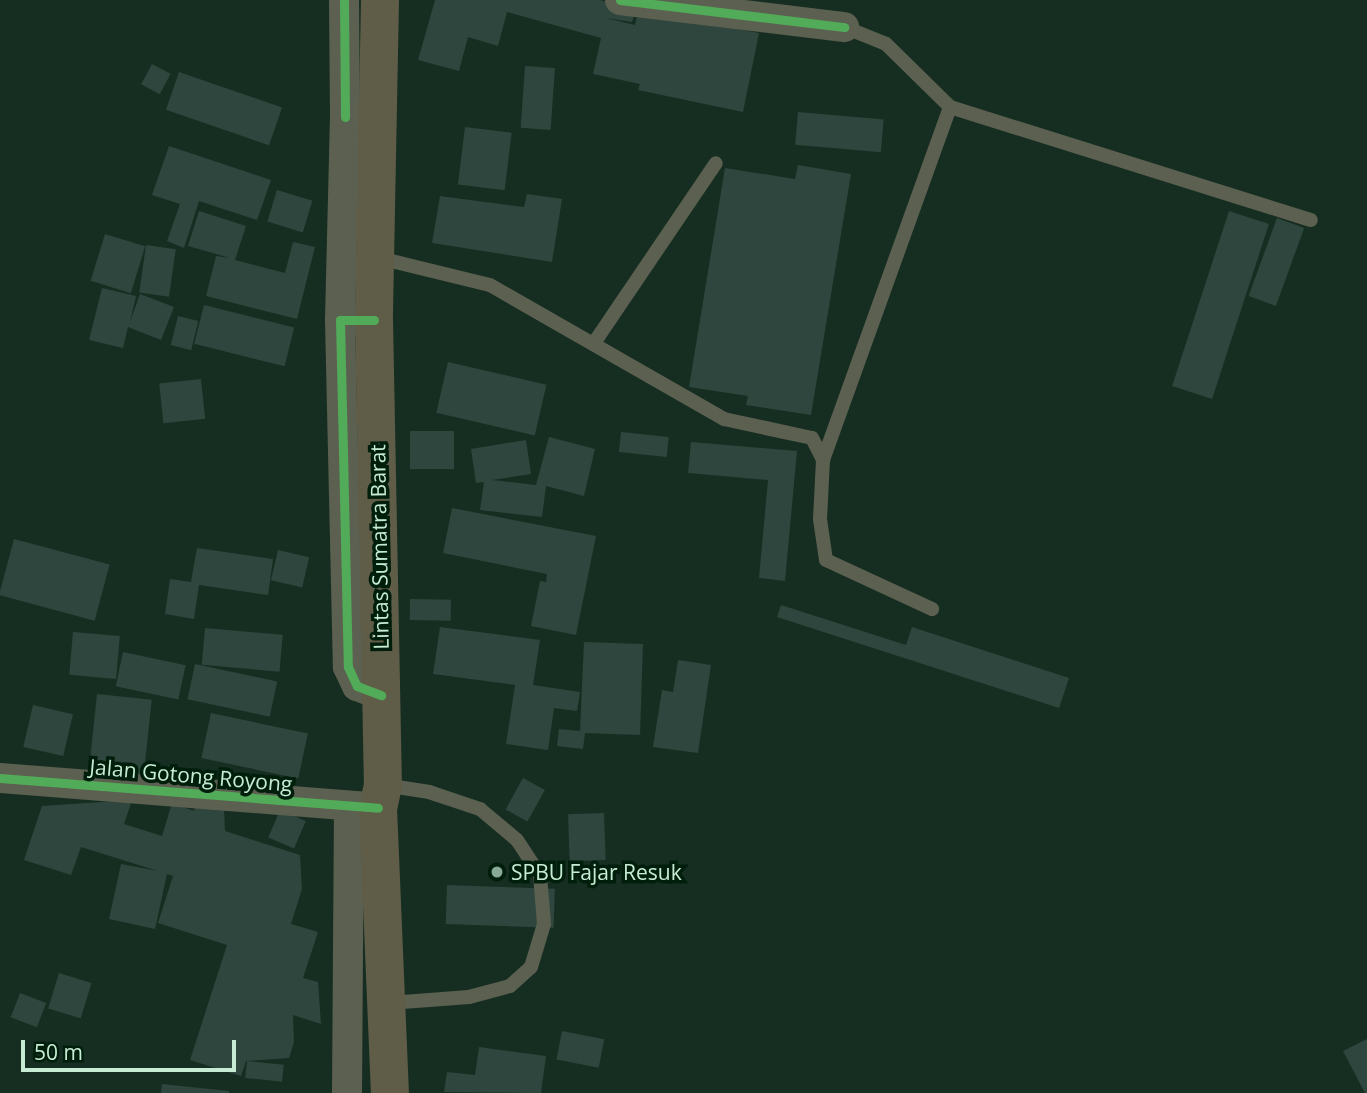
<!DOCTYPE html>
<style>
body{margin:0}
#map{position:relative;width:1367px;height:1093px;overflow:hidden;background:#162e22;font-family:"Open Sans",sans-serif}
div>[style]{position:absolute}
.building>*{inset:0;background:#2e463d;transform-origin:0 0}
.service>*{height:14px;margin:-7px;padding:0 7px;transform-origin:7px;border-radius:7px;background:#5c6050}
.minor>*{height:30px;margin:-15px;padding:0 15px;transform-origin:15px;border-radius:15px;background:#5c6050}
.trunk>*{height:38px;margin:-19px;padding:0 19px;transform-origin:19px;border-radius:19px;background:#5f5d48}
.cycleway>*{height:9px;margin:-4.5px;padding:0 4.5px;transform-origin:4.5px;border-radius:4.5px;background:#51ab58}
.dots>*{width:19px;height:19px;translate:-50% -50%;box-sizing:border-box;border:4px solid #001e0c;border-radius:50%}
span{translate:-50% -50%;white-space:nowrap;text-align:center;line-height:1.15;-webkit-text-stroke:7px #001e0c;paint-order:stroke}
.street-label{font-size:21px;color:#c6edd3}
.poi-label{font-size:21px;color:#c6edd3}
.left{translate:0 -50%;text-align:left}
.scale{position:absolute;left:21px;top:1040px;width:215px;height:32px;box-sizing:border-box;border:4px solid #c6edd3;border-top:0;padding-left:9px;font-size:21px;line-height:24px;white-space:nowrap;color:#c6edd3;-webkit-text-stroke:5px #001e0c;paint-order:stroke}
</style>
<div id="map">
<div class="building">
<div style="clip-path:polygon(435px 0,600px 0,636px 10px,632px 22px,605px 18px,635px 25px,638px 11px,759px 33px,743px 112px,638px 90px,640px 84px,593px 74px,601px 38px,507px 12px,498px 46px,468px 37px,459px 71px,418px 60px)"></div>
<div style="left:152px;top:64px;width:21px;height:23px;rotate:28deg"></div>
<div style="left:525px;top:66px;width:30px;height:62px;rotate:4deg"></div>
<div style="left:179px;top:72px;width:109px;height:40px;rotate:19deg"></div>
<div style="left:798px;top:112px;width:86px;height:33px;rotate:5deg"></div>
<div style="left:465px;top:127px;width:47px;height:58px;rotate:7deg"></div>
<div style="clip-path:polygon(169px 146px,271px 180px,257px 220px,199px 201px,184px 248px,167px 241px,180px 204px,152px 195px)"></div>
<div style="clip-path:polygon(798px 165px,851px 174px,811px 415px,746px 405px,748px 396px,689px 387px,725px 168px,795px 179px)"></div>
<div style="left:277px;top:190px;width:37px;height:33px;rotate:17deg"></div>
<div style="clip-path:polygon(527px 194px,562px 199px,552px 262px,432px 243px,440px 196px,524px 207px)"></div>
<div style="clip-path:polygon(199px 211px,246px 226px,235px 260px,285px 273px,293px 242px,315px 247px,297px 319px,206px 296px,216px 256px,230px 258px,188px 246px)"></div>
<div style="left:1229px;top:211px;width:42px;height:184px;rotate:18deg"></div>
<div style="left:1277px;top:218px;width:29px;height:83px;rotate:20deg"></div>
<div style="left:105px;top:234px;width:42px;height:49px;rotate:17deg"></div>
<div style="left:146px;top:245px;width:30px;height:48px;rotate:8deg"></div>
<div style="clip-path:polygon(102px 288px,136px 296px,130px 322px,140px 294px,174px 307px,161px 340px,128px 327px,123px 348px,89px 340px)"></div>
<div style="left:204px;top:305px;width:93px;height:40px;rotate:14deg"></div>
<div style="left:178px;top:316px;width:21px;height:30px;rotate:14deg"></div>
<div style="left:448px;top:362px;width:101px;height:52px;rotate:13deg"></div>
<div style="left:201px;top:379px;width:40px;height:42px;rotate:84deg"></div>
<div style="left:410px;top:431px;width:44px;height:38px"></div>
<div style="left:621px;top:432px;width:48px;height:20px;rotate:6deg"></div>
<div style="clip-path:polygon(549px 437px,595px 449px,584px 496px,546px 486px,542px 517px,480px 510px,484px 482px,476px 483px,471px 449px,526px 440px,531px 474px,492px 480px,536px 485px)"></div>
<div style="clip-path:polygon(691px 442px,797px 451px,785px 581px,759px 578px,768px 480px,688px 473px)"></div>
<div style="clip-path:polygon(452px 508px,596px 536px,576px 635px,531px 626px,540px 581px,546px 582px,547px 574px,443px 553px)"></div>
<div style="left:14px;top:539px;width:99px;height:58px;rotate:15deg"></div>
<div style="clip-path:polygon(197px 548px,273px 559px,268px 595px,199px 585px,194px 619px,165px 614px,170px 579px,191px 582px)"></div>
<div style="left:278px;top:550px;width:32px;height:31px;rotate:13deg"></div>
<div style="left:410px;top:599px;width:41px;height:21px;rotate:1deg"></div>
<div style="clip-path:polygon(781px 605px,906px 645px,912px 627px,1069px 678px,1059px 708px,777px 617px)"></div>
<div style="clip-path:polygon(440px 627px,540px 640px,533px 685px,580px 692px,577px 711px,554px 708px,548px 750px,506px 744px,515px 685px,433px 674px)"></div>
<div style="left:205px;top:628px;width:78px;height:37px;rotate:5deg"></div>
<div style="left:73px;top:632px;width:47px;height:43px;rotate:5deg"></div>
<div style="clip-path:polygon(584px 642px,643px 644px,640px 735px,585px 733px,583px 749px,557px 746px,559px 729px,580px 731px)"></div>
<div style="left:123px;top:652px;width:64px;height:35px;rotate:12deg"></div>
<div style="clip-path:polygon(678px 660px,711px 665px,698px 753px,653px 747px,662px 690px,673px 692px)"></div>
<div style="left:195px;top:664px;width:84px;height:36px;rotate:12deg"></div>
<div style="left:97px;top:694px;width:55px;height:78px;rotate:6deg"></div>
<div style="left:33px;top:705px;width:41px;height:43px;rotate:13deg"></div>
<div style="left:211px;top:713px;width:99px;height:46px;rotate:12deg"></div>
<div style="left:523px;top:778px;width:25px;height:36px;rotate:29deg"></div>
<div style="clip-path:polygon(197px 799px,224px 808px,225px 831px,300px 855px,302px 889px,291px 924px,318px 932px,303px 978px,318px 982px,321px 1024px,293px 1015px,294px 1042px,289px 1058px,246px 1061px,241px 1076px,190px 1060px,227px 945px,158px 923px,173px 876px,167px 874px,155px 929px,109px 919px,121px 864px,158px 871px,81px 847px,71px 875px,24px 860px,42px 806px,132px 800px,124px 824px,162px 836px,172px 803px,194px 811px)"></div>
<div style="left:280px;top:810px;width:28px;height:30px;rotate:23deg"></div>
<div style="left:604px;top:813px;width:47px;height:36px;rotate:88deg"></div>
<div style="left:447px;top:885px;width:108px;height:39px;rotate:2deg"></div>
<div style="left:59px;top:973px;width:34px;height:37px;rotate:17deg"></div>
<div style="left:20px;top:993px;width:28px;height:26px;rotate:21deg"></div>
<div style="left:562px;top:1031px;width:43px;height:29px;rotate:11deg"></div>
<div style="clip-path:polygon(1367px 1039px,1367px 1093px,1365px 1093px,1343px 1051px)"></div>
<div style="clip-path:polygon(479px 1047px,546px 1056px,541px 1093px,444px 1092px,447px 1072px,475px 1075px)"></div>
<div style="left:247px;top:1061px;width:37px;height:17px;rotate:6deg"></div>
<div style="clip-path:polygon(162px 1084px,229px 1091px,229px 1093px,161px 1093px)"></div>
</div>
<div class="service">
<div style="left:844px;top:27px;width:45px;rotate:22deg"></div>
<div style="left:886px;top:44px;width:90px;rotate:44.5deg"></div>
<div style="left:950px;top:107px;width:378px;rotate:17.4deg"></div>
<div style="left:379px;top:258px;width:114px;rotate:13.7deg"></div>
<div style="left:490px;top:285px;width:270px;rotate:29.8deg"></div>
<div style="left:724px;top:419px;width:90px;rotate:12.2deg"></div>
<div style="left:812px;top:438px;width:25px;rotate:63deg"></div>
<div style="left:823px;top:460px;width:59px;rotate:92.9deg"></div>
<div style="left:820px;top:519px;width:41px;rotate:81.7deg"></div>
<div style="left:826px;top:560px;width:117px;rotate:24.8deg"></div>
<div style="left:594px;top:343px;width:217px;rotate:-55.9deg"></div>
<div style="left:823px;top:460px;width:375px;rotate:-70.2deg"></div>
<div style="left:384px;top:785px;width:46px;rotate:8.8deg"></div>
<div style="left:429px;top:792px;width:54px;rotate:18.4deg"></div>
<div style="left:480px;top:809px;width:48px;rotate:40deg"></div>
<div style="left:517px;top:840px;width:42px;rotate:56.7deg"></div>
<div style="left:540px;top:875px;width:49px;rotate:85.3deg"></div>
<div style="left:544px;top:924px;width:45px;rotate:106.8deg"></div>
<div style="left:531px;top:967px;width:28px;rotate:138deg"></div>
<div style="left:510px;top:986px;width:42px;rotate:165deg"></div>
<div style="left:469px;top:997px;width:80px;rotate:175.7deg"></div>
</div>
<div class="minor">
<div style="left:344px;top:0;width:117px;rotate:89.5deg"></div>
<div style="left:620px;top:0;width:226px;rotate:6.9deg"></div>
<div style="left:340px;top:320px;width:203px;rotate:-88.6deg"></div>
<div style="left:345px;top:117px;width:31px;rotate:4deg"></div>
<div style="left:374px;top:320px;width:34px;rotate:180deg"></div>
<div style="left:340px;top:320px;width:347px;rotate:88.7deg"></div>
<div style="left:348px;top:667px;width:21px;rotate:65deg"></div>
<div style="left:357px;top:686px;width:26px;rotate:21deg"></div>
<div style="left:0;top:778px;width:379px;rotate:4.5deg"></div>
<div style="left:347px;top:1093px;width:287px;rotate:-89.6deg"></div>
</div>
<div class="trunk">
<div style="left:380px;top:0;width:320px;rotate:91.1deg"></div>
<div style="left:374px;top:320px;width:465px;rotate:88.9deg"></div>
<div style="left:383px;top:785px;width:24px;rotate:102deg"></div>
<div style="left:378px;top:808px;width:285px;rotate:87.6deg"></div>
</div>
<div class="cycleway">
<div style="left:344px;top:0;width:117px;rotate:89.5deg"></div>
<div style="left:620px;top:0;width:226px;rotate:6.9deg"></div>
<div style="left:374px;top:320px;width:34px;rotate:180deg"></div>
<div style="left:340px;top:320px;width:347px;rotate:88.7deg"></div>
<div style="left:348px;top:667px;width:21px;rotate:65deg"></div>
<div style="left:357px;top:686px;width:26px;rotate:21deg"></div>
<div style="left:0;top:778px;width:379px;rotate:4.5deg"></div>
</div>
<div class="dots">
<div style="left:497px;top:872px;background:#88aa95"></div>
</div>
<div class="street-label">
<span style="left:379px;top:547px;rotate:-91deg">Lintas Sumatra Barat</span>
<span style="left:191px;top:775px;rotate:5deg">Jalan Gotong Royong</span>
</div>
<div class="poi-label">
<span class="left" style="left:511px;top:872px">SPBU Fajar Resuk</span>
</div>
<div class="scale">50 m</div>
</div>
